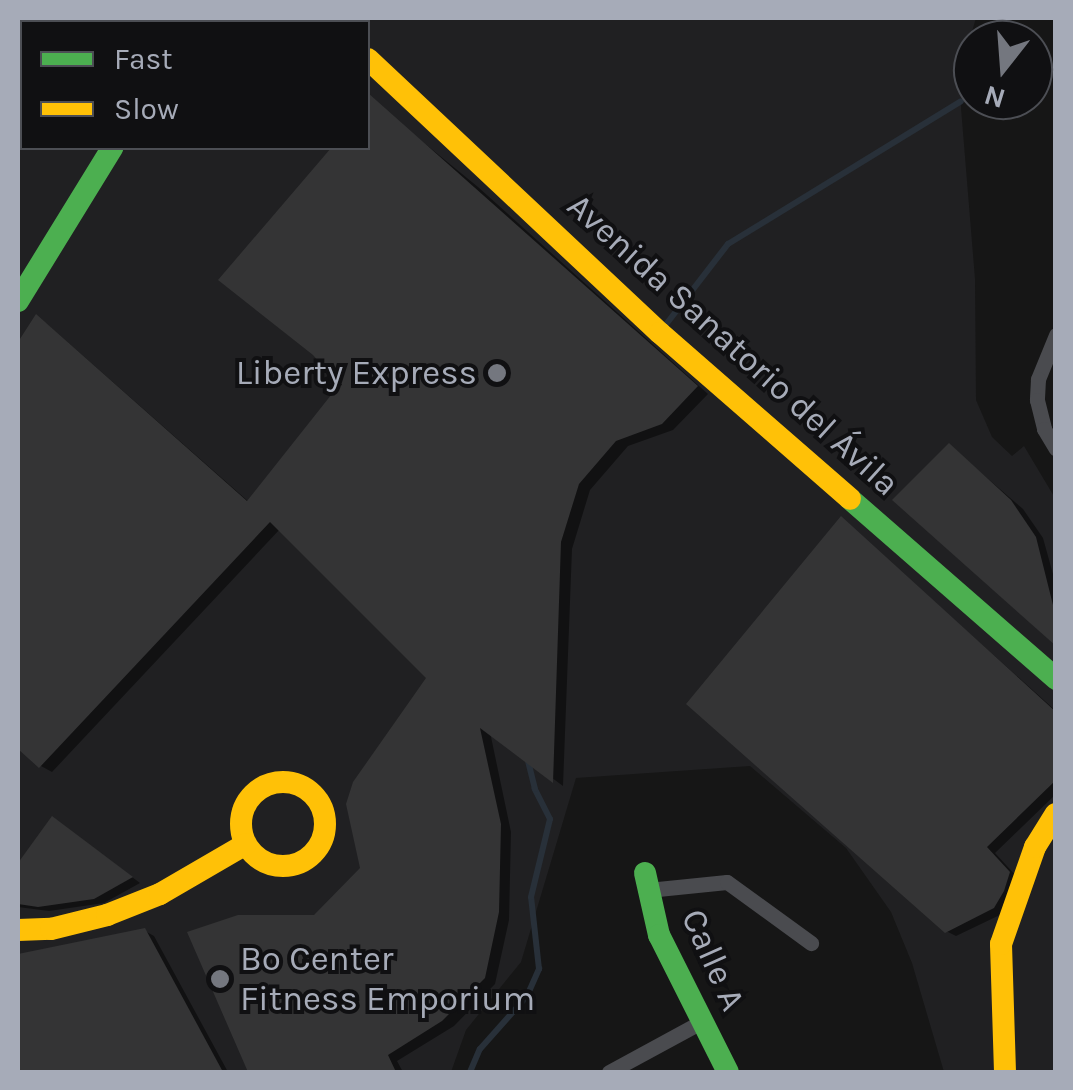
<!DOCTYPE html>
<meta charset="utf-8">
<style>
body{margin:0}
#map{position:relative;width:1073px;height:1090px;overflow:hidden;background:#161616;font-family:Karla,sans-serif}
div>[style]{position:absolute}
.built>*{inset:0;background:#202022}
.shadow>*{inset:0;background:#0007}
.stream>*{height:6px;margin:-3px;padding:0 3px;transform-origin:3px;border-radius:3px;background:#283039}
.building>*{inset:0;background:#343435}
.street>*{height:15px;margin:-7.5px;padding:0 7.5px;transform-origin:7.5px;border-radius:7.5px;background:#4a4b4f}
.fast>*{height:22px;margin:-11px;padding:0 11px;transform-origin:11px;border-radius:11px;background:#4caf50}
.slow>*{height:22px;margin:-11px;padding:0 11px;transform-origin:11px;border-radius:11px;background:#ffc107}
.slow>.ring{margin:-11px;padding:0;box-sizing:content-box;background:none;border:22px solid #ffc107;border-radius:50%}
.dots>*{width:28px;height:28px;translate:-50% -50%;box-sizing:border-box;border:5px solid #101012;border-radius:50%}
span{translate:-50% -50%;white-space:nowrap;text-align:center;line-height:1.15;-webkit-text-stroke:8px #101012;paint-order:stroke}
.street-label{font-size:35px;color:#a6abb8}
.poi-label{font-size:35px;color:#a6abb8}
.right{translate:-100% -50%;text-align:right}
.left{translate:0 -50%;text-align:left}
.frame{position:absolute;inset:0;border:20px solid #a6abb8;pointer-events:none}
.legend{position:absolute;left:20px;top:20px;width:350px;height:130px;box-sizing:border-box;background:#101012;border:2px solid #4c4e54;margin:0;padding:12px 18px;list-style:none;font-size:30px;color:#a6abb8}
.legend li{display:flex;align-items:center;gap:20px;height:50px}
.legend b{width:50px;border:2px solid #4c4e54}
.north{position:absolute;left:953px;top:20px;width:100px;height:100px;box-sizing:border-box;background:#101012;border:2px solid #4c4e54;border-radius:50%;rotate:197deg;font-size:28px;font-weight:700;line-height:40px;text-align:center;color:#a6abb8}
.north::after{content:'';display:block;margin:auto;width:35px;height:45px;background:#74777f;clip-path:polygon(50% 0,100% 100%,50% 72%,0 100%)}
</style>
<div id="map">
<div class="built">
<div style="clip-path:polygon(evenodd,18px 18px,976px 18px,963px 62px,961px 108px,975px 279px,976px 400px,992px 437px,1012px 456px,1024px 446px,1055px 498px,1055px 1072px,944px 1072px,912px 963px,891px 912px,846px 848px,750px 766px,576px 778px,521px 962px,466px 1030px,451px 1072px,18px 1072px,18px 18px,22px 22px,368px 22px,368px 148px,22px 148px,22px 22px)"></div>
</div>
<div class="shadow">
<div style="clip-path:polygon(374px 102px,478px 187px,708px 394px,673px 430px,628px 446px,590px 490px,572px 549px,563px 786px,490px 732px,511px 832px,509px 920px,495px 984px,454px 1026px,397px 1061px,403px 1072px,251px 1072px,191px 934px,315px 917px,363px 869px,429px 678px,281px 528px,52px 772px,41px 766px,18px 745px,18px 346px,36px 318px,47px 324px,249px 502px,342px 385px,315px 353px,221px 279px,334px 148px,368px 148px,368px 109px)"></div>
<div style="clip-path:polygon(950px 446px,1023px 509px,1043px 538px,1056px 585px,1056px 643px)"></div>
<div style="clip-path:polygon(842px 519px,1056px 711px,1056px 794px,995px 853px,1019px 879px,1004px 913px,956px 936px,946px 931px)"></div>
<div style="clip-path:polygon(52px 819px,61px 824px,140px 883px,104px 903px,49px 911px,18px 907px,18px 867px)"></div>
<div style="clip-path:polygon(145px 931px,154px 936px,228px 1072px,55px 1072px,52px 1065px,51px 1072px,18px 1072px,18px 957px)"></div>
</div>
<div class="stream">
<div style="left:664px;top:327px;width:105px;rotate:-52.4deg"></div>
<div style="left:728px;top:244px;width:273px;rotate:-31.5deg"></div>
<div style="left:470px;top:1072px;width:25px;rotate:-67deg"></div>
<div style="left:480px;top:1049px;width:71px;rotate:-48.4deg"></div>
<div style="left:527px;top:996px;width:30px;rotate:-66deg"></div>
<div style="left:539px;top:969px;width:72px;rotate:-96.3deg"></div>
<div style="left:531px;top:897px;width:80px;rotate:-76.3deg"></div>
<div style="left:550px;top:819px;width:34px;rotate:-117deg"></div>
<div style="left:535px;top:789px;width:29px;rotate:-104deg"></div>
</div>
<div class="building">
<div style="clip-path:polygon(368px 93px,698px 386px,662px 424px,616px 441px,579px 484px,561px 542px,553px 783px,480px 728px,501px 824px,499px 912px,485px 978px,442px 1021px,388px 1055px,396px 1072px,248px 1072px,187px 932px,238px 915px,314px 915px,360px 868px,346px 804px,353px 782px,426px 678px,270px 522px,39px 768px,18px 749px,18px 342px,36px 314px,247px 501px,339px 385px,313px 355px,218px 280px,331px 148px,368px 148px)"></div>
<div style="clip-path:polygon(949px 443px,1011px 500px,1036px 537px,1056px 617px,1056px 646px,892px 500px)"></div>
<div style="clip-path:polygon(841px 516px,1056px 712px,1056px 780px,987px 847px,1010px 872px,1004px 891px,994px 908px,945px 933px,686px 704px)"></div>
<div style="clip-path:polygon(52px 816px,133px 877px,94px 899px,38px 907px,18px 904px,18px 863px)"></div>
<div style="clip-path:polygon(145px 928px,223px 1072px,18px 1072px,18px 954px)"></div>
</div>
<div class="street">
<div style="left:324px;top:18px;width:6px;rotate:39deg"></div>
<div style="left:1056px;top:335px;width:48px;rotate:112.2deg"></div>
<div style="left:1038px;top:379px;width:21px;rotate:93deg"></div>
<div style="left:1037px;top:400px;width:30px;rotate:76deg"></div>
<div style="left:1044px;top:429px;width:23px;rotate:59deg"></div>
<div style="left:648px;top:890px;width:79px;rotate:-5.8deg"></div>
<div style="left:727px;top:882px;width:104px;rotate:36deg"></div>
<div style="left:609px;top:1072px;width:105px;rotate:-28.5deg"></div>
</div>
<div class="fast">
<div style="left:188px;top:22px;width:5px;rotate:-53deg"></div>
<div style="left:18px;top:301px;width:180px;rotate:-58.4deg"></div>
<div style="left:850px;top:499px;width:274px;rotate:41.1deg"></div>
<div style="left:645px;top:873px;width:64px;rotate:77.3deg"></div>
<div style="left:659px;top:935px;width:153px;rotate:63.3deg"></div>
</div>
<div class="slow">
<div style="left:368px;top:59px;width:400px;rotate:43.2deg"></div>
<div style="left:660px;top:333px;width:252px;rotate:41.1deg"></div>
<div class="ring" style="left:241px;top:782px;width:62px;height:62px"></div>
<div style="left:18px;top:930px;width:33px;rotate:-2deg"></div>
<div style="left:51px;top:929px;width:58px;rotate:-14deg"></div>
<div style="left:107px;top:915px;width:57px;rotate:-21.6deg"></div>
<div style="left:160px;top:894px;width:99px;rotate:-30.2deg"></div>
<div style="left:1005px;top:1072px;width:128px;rotate:-91.8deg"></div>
<div style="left:1001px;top:944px;width:103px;rotate:-70.7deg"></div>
<div style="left:1035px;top:847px;width:39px;rotate:-58deg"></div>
</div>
<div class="dots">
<div style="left:497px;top:373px;background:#74777f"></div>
<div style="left:220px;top:979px;background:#74777f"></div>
</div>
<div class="street-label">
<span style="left:733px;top:345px;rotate:42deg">Avenida Sanatorio del Ávila</span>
<span style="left:713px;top:960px;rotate:66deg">Calle A</span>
</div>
<div class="poi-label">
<span class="right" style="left:477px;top:373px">Liberty Express</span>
<span class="left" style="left:240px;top:979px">Bo Center<br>Fitness Emporium</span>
</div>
<div class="frame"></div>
<ul class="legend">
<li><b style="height:12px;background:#4caf50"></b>Fast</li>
<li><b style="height:12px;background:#ffc107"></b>Slow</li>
</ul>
<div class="north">N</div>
</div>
